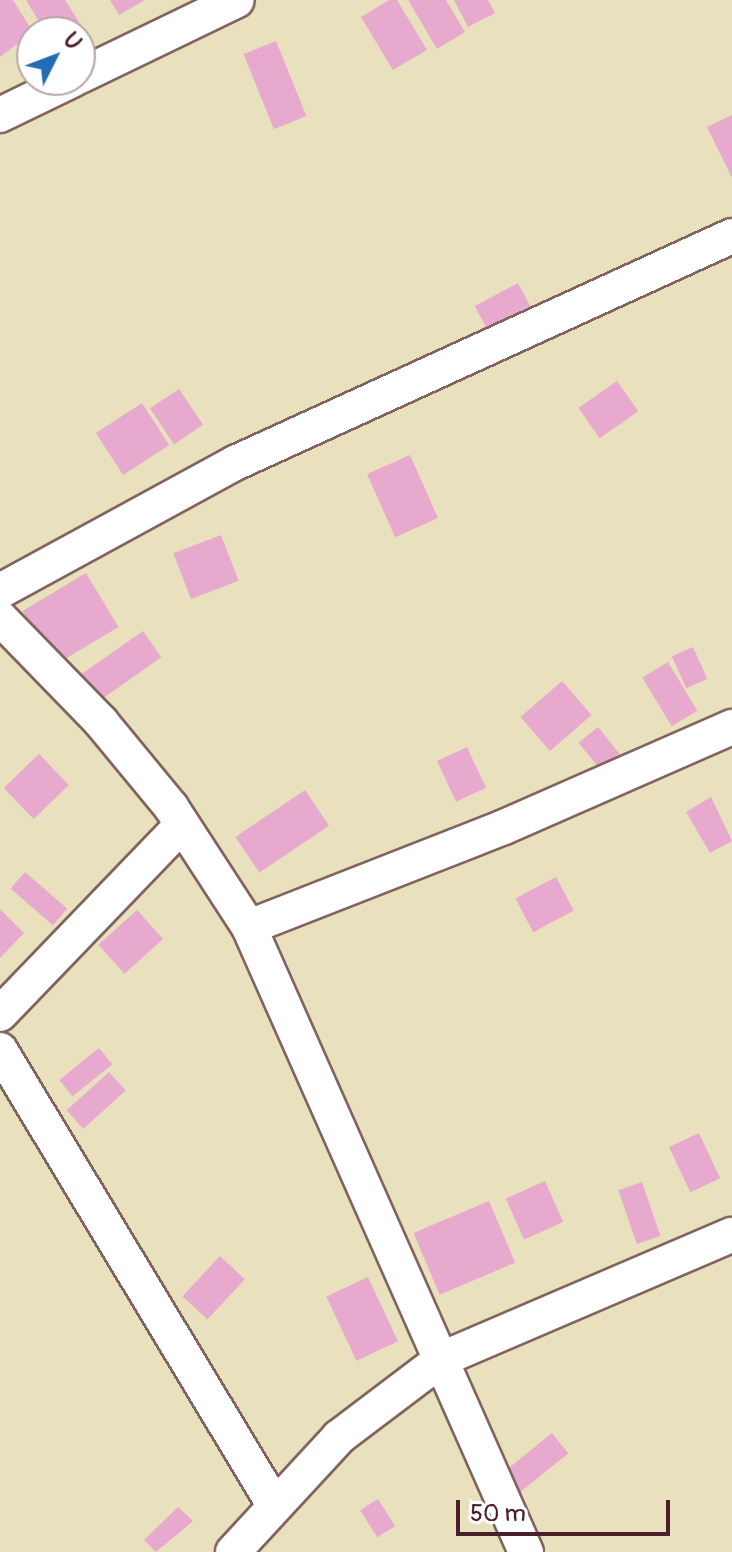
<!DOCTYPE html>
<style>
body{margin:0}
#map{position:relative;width:732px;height:1552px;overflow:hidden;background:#e9e1be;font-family:Pangolin,sans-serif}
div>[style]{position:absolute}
.building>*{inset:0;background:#e7a9cd;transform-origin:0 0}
.roads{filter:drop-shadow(2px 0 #82635e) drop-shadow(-2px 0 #82635e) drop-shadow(0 2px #82635e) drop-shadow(0 -2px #82635e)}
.minor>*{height:34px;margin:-17px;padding:0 17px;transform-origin:17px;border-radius:17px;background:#fff}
span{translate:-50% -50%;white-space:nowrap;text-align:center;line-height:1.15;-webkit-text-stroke:6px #fff;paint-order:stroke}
.north{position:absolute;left:16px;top:16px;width:80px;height:80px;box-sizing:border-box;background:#fff;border:2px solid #b7a5aa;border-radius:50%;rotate:48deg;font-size:22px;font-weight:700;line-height:32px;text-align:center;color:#4a1f2b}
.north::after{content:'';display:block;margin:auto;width:28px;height:36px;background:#1f6fb2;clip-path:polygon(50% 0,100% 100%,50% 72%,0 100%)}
.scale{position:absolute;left:456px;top:1500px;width:214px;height:36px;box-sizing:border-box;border:4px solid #4a1f2b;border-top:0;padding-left:10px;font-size:24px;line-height:28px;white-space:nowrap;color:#4a1f2b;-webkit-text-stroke:6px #fff;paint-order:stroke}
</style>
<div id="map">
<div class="building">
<div style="clip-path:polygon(0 0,13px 0,33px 32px,0 57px)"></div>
<div style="clip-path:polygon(26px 0,65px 0,79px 22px,62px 32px,45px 32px)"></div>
<div style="clip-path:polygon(110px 0,145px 0,119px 15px)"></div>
<div style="clip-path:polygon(389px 0,397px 0,427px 50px,393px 70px,361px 17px)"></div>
<div style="clip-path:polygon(408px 0,446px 0,465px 32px,437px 49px)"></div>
<div style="clip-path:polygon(454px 0,488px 0,495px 13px,468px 27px)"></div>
<div style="left:276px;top:41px;width:81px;height:35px;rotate:68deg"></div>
<div style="clip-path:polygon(732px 115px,732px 178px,707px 127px)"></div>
<div style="left:518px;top:283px;width:26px;height:49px;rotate:62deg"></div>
<div style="left:617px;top:381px;width:37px;height:47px;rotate:55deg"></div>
<div style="left:179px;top:389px;width:43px;height:35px;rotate:56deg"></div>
<div style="left:142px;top:403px;width:50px;height:55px;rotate:57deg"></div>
<div style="left:410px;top:455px;width:69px;height:47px;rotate:66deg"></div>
<div style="left:221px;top:535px;width:49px;height:51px;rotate:69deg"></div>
<div style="left:86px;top:573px;width:63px;height:74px;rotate:59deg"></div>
<div style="left:143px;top:631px;width:32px;height:78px;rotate:55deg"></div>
<div style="left:693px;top:647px;width:35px;height:23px;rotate:66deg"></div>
<div style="left:668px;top:662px;width:57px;height:30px;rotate:59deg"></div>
<div style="left:562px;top:681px;width:45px;height:55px;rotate:49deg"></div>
<div style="left:598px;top:727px;width:35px;height:25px;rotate:51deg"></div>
<div style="left:467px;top:747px;width:45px;height:33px;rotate:65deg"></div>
<div style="left:39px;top:754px;width:43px;height:49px;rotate:46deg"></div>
<div style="left:305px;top:790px;width:43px;height:84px;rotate:56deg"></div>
<div style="clip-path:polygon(711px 797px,732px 841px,710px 853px,686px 812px)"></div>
<div style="left:25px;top:872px;width:56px;height:22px;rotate:41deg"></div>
<div style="left:556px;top:877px;width:38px;height:46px;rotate:62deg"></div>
<div style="clip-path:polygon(0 909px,24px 933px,0 958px)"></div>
<div style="left:137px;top:910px;width:39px;height:52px;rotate:48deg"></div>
<div style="left:99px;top:1048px;width:21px;height:51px;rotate:51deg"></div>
<div style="left:109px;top:1072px;width:25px;height:57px;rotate:48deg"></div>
<div style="left:699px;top:1133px;width:50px;height:33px;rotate:65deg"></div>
<div style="left:545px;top:1181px;width:45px;height:43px;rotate:66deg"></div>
<div style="left:642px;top:1182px;width:57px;height:25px;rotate:71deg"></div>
<div style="left:489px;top:1201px;width:67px;height:82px;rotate:67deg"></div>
<div style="left:220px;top:1256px;width:34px;height:55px;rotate:43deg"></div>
<div style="left:368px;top:1277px;width:71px;height:46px;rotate:65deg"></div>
<div style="left:552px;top:1433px;width:26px;height:72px;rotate:51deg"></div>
<div style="left:378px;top:1499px;width:32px;height:21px;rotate:58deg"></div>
<div style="clip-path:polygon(178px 1507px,193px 1521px,156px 1552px,144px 1540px)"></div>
</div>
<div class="roads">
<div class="minor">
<div style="left:80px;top:76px;width:174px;rotate:-25.8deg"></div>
<div style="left:0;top:115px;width:80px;rotate:-25.9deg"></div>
<div style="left:0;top:591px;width:268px;rotate:-28.6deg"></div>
<div style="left:235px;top:463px;width:546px;rotate:-24.55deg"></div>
<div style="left:0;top:618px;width:145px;rotate:45.8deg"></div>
<div style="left:101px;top:722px;width:110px;rotate:50.5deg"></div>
<div style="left:171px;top:807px;width:143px;rotate:57deg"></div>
<div style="left:249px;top:927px;width:684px;rotate:66.1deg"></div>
<div style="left:249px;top:927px;width:274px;rotate:-21.4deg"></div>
<div style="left:504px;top:827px;width:249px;rotate:-23.7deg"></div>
<div style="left:0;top:1014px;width:262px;rotate:-46.1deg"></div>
<div style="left:0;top:1050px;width:529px;rotate:58.92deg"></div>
<div style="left:233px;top:1552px;width:156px;rotate:-47.3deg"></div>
<div style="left:339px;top:1437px;width:129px;rotate:-37.1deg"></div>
<div style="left:442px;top:1359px;width:315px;rotate:-23.2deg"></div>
</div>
</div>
<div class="north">U</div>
<div class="scale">50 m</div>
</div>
